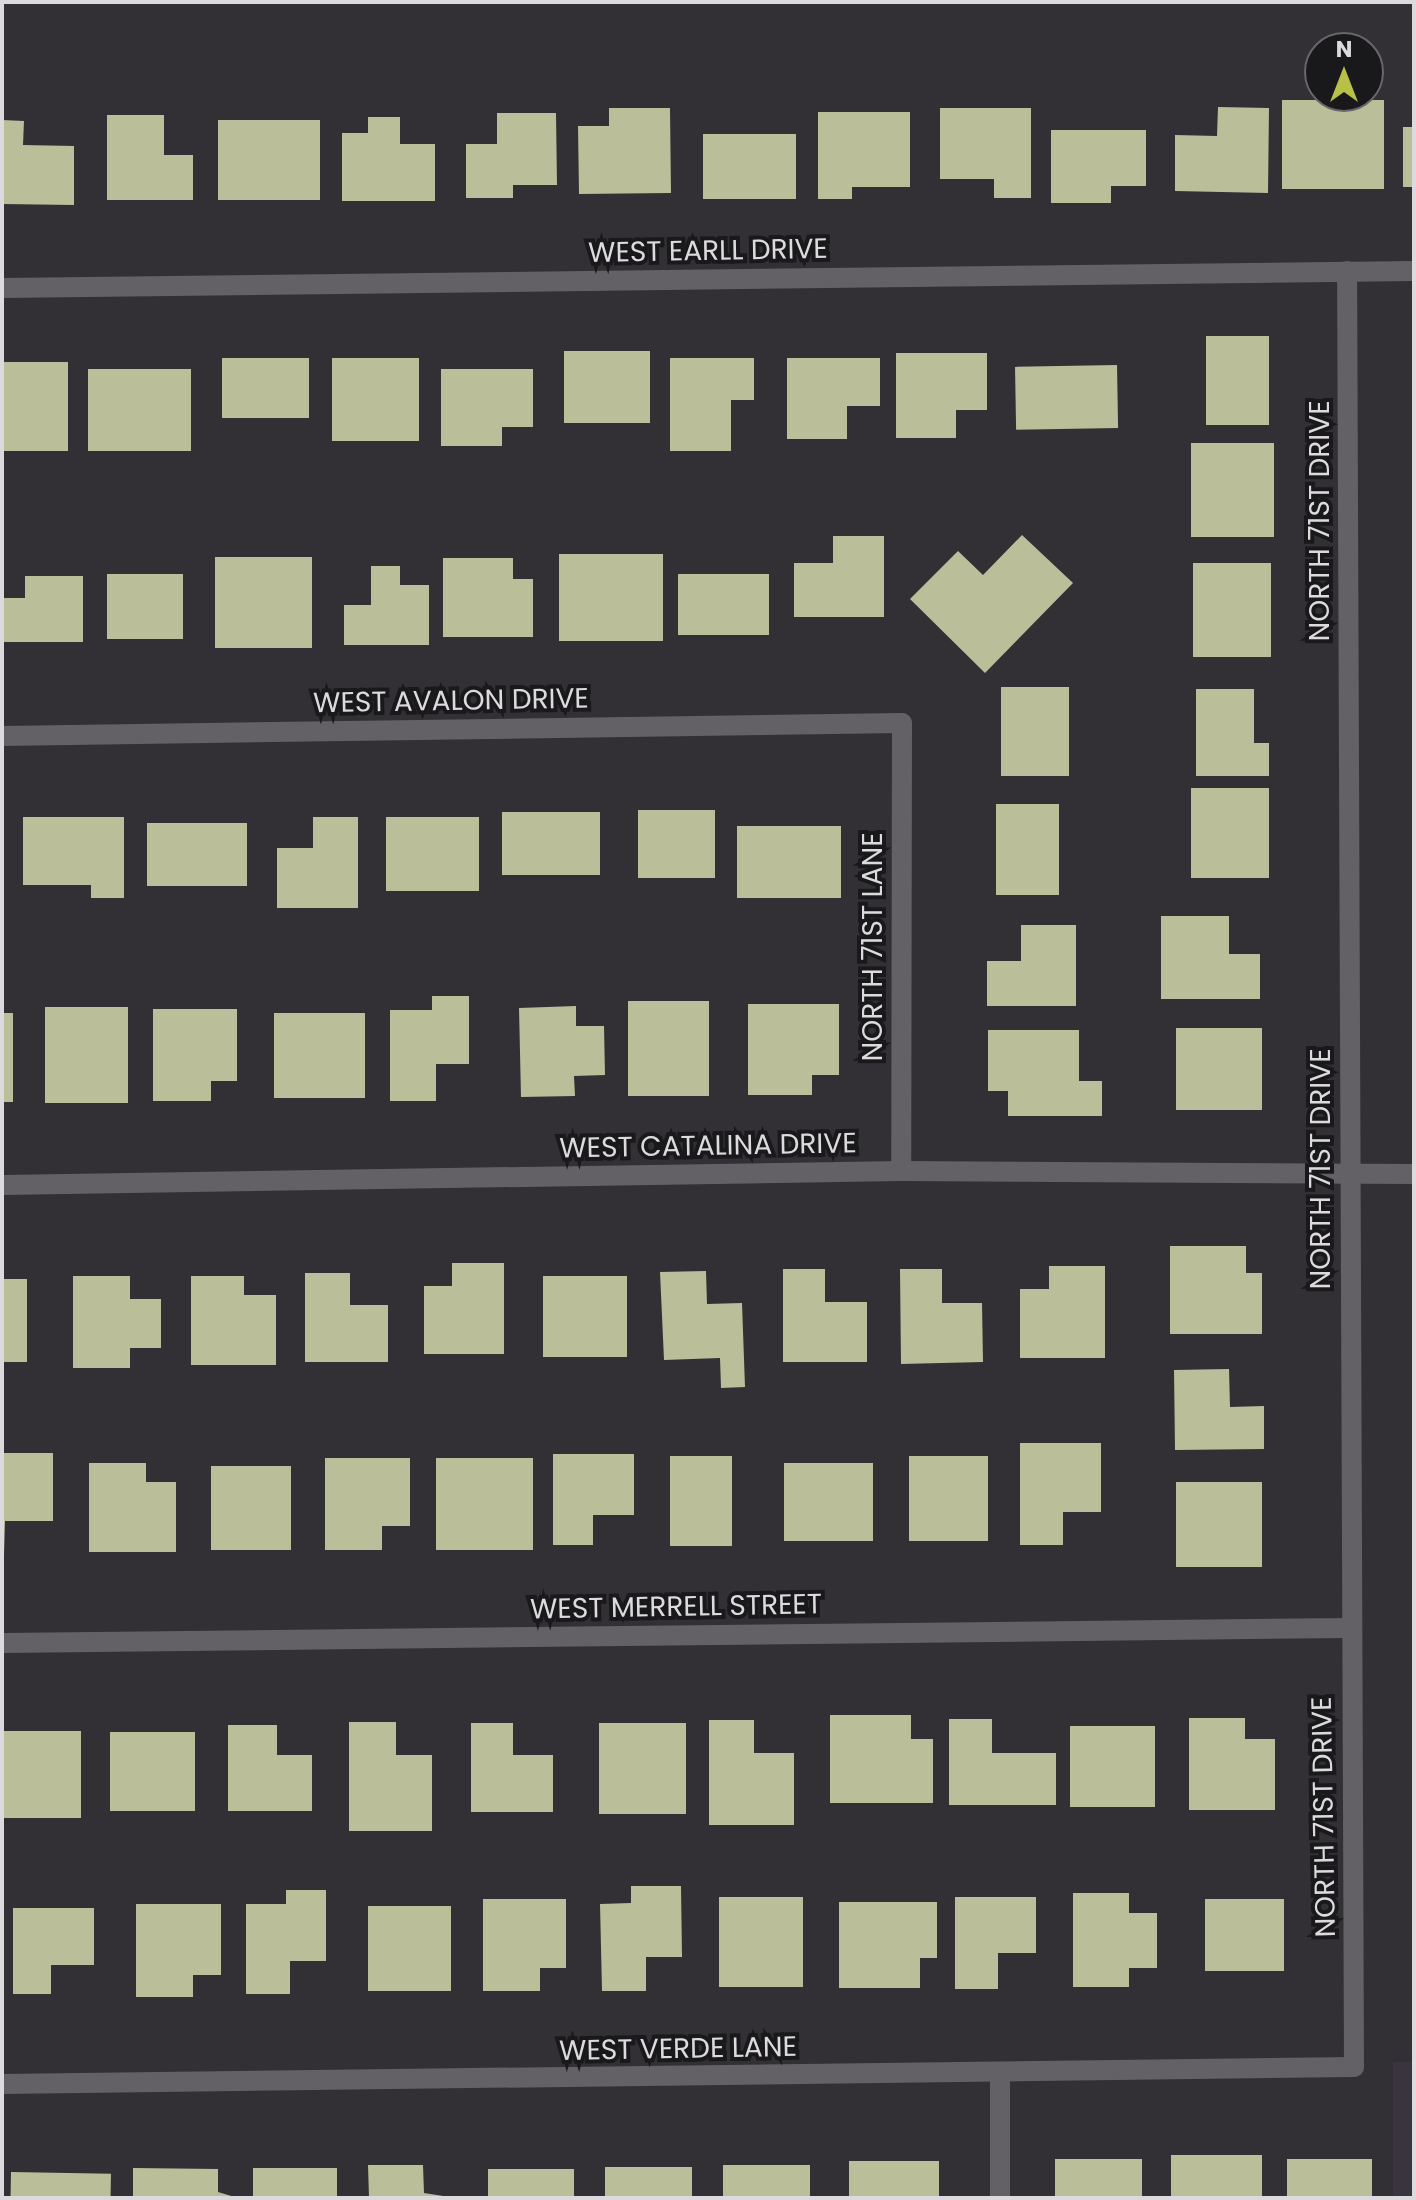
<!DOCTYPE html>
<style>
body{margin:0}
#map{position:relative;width:1416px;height:2200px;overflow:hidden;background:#323034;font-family:Poppins,sans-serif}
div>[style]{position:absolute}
.built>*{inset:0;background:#3a343e;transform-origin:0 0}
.building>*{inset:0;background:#babf9a;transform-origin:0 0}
.minor>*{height:20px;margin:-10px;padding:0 10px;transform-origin:10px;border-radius:10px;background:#646166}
span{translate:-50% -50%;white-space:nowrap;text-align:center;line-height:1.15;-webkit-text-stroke:8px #19181a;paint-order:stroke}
.street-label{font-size:28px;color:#dcdadd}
.frame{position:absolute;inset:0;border:4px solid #dcdadd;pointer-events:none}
.north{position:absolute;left:1304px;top:32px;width:80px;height:80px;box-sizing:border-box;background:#19181a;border:2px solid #676668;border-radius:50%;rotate:0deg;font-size:22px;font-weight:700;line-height:32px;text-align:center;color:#dcdadd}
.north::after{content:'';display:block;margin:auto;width:28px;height:36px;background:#b7c147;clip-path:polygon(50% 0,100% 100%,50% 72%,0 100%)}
</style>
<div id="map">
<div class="built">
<div style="left:1393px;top:2062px;width:21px;height:136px"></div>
</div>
<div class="building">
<div style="left:1282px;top:100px;width:102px;height:89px"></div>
<div style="clip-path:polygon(1218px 107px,1269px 108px,1268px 193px,1175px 191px,1175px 135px,1217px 136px)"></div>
<div style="clip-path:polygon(609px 108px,670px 108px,671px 193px,579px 194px,578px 126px,609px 126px)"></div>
<div style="clip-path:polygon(940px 108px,1031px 108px,1031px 198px,994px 198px,994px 179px,940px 179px)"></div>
<div style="clip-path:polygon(818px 112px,910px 112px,910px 187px,852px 187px,852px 199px,818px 199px)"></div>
<div style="clip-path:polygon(497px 113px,556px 113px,557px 185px,513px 185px,513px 198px,466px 198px,466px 144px,497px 144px)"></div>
<div style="clip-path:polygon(107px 115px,164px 115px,164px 155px,193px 155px,193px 200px,107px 200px)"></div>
<div style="clip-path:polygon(368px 117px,400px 117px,400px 144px,435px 144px,435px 201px,342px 201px,342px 133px,368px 133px)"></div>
<div style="clip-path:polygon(2px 120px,24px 121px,23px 145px,74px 146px,74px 205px,2px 204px)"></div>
<div style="left:218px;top:120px;width:102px;height:80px"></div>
<div style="left:1403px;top:127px;width:11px;height:60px"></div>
<div style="clip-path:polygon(1051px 130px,1146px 130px,1146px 186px,1111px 186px,1111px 203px,1051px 203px)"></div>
<div style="left:703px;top:134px;width:93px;height:65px"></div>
<div style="left:1206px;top:336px;width:63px;height:89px"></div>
<div style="left:564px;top:351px;width:86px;height:72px"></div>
<div style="clip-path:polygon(896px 353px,987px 353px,987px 410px,956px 410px,956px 438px,896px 438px)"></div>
<div style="left:222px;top:358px;width:87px;height:60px"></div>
<div style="left:332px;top:358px;width:87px;height:83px"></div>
<div style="clip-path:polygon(670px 358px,754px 358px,754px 400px,731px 400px,731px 451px,670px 451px)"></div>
<div style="clip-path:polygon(787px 358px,880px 358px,880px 406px,847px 406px,847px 439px,787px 439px)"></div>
<div style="left:2px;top:362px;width:66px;height:89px"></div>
<div style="left:1117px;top:365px;width:63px;height:102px;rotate:89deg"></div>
<div style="left:88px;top:369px;width:103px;height:82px"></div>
<div style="clip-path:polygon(441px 369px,533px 369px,533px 427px,502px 427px,502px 446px,441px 446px)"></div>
<div style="left:1191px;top:443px;width:83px;height:94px"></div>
<div style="clip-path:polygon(1022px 535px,1073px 583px,985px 673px,910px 599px,958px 551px,983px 575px)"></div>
<div style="clip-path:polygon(833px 536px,884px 536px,884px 617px,794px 617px,794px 563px,833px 563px)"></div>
<div style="left:559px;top:554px;width:104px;height:87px"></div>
<div style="left:215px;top:557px;width:97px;height:91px"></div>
<div style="clip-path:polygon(443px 558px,513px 558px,513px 579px,533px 579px,533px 637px,443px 637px)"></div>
<div style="left:1193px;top:563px;width:78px;height:94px"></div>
<div style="clip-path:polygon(371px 566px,400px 566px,400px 585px,429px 585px,429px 645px,344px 645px,344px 605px,371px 605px)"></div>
<div style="left:107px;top:574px;width:76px;height:65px"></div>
<div style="left:678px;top:574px;width:91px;height:61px"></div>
<div style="clip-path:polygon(25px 576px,83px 576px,83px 642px,2px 642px,2px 598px,25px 598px)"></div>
<div style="left:1001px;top:687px;width:68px;height:89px"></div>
<div style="clip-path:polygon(1196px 689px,1254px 689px,1254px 743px,1269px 743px,1269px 776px,1196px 776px)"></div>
<div style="left:1191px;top:788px;width:78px;height:90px"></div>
<div style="left:996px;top:804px;width:63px;height:91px"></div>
<div style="left:638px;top:810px;width:77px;height:68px"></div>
<div style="left:502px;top:812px;width:98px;height:63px"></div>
<div style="clip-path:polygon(23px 817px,124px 817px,124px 898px,91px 898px,91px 885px,23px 885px)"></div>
<div style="clip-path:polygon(313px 817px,358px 817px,358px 908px,277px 908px,277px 848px,313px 848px)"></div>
<div style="left:386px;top:817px;width:93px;height:74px"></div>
<div style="left:147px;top:823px;width:100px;height:63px"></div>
<div style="left:737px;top:826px;width:104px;height:72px"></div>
<div style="clip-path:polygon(1161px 916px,1229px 916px,1229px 954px,1260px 954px,1260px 999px,1161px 999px)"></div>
<div style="clip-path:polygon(1021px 925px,1076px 925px,1076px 1006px,987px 1006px,987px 961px,1021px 961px)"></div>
<div style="clip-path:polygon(432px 996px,469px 996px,469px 1064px,436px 1064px,436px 1101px,390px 1101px,390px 1010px,432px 1010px)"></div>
<div style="left:628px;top:1001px;width:81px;height:95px"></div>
<div style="clip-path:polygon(748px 1004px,839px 1004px,839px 1075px,812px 1075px,812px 1095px,748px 1095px)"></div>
<div style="clip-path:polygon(576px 1006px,576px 1026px,604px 1026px,605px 1075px,574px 1076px,575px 1096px,521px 1097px,519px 1008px)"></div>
<div style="left:45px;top:1007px;width:83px;height:96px"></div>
<div style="clip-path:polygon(153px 1009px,237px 1009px,237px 1081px,211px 1081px,211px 1101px,153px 1101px)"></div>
<div style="left:2px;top:1013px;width:11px;height:89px"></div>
<div style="left:274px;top:1013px;width:91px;height:85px"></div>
<div style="left:1176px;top:1028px;width:86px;height:82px"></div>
<div style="clip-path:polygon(988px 1030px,1079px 1030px,1079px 1081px,1102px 1081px,1102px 1116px,1008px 1116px,1008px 1091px,988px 1091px)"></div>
<div style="clip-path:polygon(1170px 1246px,1246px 1246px,1246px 1273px,1262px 1273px,1262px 1334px,1170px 1334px)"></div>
<div style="clip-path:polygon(452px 1263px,504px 1263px,504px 1354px,424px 1354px,424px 1286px,452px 1286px)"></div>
<div style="clip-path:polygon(1049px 1266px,1105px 1266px,1105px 1358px,1020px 1358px,1020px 1289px,1049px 1289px)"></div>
<div style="clip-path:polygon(783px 1269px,825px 1269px,825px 1302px,867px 1302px,867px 1362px,783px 1362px)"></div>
<div style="clip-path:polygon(900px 1269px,942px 1269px,942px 1303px,982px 1303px,983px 1362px,901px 1364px)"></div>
<div style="clip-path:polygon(706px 1271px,707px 1304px,742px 1303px,745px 1387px,721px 1388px,720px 1358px,664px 1360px,660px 1272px)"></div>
<div style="clip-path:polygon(305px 1273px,350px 1273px,350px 1305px,388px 1305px,388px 1362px,305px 1362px)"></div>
<div style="clip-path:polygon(73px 1276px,130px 1276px,130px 1299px,161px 1299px,161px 1348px,130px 1348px,130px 1368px,73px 1368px)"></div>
<div style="clip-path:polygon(191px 1276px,244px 1276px,244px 1295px,276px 1295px,276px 1365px,191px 1365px)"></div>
<div style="left:543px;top:1276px;width:84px;height:81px"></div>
<div style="left:2px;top:1279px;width:25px;height:83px"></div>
<div style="clip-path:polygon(1229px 1369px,1230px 1407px,1264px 1406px,1264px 1449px,1175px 1450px,1174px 1370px)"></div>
<div style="clip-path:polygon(1020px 1443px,1101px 1443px,1101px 1512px,1063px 1512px,1063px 1545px,1020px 1545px)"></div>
<div style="clip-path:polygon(2px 1453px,53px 1453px,53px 1521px,5px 1521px,5px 1555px)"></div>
<div style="clip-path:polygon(553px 1454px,634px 1454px,634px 1515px,593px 1515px,593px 1545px,553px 1545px)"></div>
<div style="left:670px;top:1456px;width:62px;height:90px"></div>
<div style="left:909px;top:1456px;width:79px;height:85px"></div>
<div style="clip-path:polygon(325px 1458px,410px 1458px,410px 1526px,382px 1526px,382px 1550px,325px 1550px)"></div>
<div style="left:436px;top:1458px;width:97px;height:92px"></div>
<div style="clip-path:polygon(89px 1463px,146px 1463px,146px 1482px,176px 1482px,176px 1552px,89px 1552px)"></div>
<div style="left:784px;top:1463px;width:89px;height:78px"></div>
<div style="left:211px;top:1466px;width:80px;height:84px"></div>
<div style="left:1176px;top:1482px;width:86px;height:85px"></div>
<div style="clip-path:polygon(830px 1715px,911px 1715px,911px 1739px,933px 1739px,933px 1803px,830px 1803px)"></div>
<div style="clip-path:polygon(1189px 1718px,1245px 1718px,1245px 1739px,1275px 1739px,1275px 1810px,1189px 1810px)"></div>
<div style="clip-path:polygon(949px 1719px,992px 1719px,992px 1753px,1056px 1753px,1056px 1805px,949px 1805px)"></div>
<div style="clip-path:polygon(709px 1720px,754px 1720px,754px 1753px,794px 1753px,794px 1825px,709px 1825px)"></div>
<div style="clip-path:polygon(349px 1722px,396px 1722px,396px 1755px,432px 1755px,432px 1831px,349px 1831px)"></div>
<div style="clip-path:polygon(471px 1723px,513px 1723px,513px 1755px,553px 1755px,553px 1812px,471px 1812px)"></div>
<div style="left:599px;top:1723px;width:87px;height:91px"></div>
<div style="clip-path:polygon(228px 1725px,277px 1725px,277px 1755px,312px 1755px,312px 1811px,228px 1811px)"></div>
<div style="left:1070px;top:1726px;width:85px;height:81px"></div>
<div style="left:2px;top:1731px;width:79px;height:87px"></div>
<div style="left:110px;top:1732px;width:85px;height:79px"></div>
<div style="clip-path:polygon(631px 1886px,681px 1886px,682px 1957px,646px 1957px,646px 1991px,602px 1991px,600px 1904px,631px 1903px)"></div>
<div style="clip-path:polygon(286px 1890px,326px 1890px,326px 1961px,290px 1961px,290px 1994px,246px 1994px,246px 1904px,286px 1904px)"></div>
<div style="clip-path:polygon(1073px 1893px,1129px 1893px,1129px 1913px,1157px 1913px,1157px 1968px,1129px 1968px,1129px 1987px,1073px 1987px)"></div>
<div style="left:719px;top:1897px;width:84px;height:90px"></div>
<div style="clip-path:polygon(955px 1897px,1036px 1897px,1036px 1953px,998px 1953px,998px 1989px,955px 1989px)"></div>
<div style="clip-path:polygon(483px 1899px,566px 1899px,566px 1968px,540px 1968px,540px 1991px,483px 1991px)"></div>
<div style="left:1205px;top:1899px;width:79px;height:72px"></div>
<div style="clip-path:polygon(839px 1902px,937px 1902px,937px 1958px,920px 1958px,920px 1988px,839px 1988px)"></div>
<div style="clip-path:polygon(136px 1904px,221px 1904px,221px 1975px,193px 1975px,193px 1997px,136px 1997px)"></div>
<div style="left:368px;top:1906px;width:83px;height:85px"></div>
<div style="clip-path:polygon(13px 1908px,94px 1908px,94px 1965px,51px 1965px,51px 1994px,13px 1994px)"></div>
<div style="left:1171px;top:2155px;width:91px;height:43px"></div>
<div style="left:1055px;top:2159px;width:87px;height:39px"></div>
<div style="left:1287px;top:2159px;width:85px;height:39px"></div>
<div style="left:849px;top:2161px;width:90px;height:37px"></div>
<div style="clip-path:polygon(368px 2165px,423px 2165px,424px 2193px,456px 2198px,369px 2198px)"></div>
<div style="left:723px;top:2165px;width:87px;height:33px"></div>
<div style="left:605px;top:2167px;width:87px;height:31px"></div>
<div style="clip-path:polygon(133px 2168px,218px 2169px,218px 2192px,238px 2198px,133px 2198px)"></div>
<div style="left:253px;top:2168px;width:84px;height:30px"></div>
<div style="left:488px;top:2169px;width:86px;height:29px"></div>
<div style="left:11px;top:2172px;width:100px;height:26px;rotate:1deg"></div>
</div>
<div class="minor">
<div style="left:2px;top:288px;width:1412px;rotate:-0.69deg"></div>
<div style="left:2px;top:736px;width:900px;rotate:-0.83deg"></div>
<div style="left:902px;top:723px;width:448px;rotate:90.1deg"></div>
<div style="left:2px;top:1185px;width:899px;rotate:-0.89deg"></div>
<div style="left:901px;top:1171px;width:513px;rotate:0.34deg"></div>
<div style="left:2px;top:1643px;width:1348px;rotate:-0.64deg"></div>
<div style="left:1000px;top:2073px;width:125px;rotate:90deg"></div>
<div style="left:2px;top:2084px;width:1352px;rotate:-0.72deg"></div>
<div style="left:1354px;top:2067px;width:1796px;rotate:-90.22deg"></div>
</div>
<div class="street-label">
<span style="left:708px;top:251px;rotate:-1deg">WEST EARLL DRIVE</span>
<span style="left:1320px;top:521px;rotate:-90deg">NORTH 71ST DRIVE</span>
<span style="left:451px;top:701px;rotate:-1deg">WEST AVALON DRIVE</span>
<span style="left:873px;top:947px;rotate:-90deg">NORTH 71ST LANE</span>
<span style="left:708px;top:1146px;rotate:-1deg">WEST CATALINA DRIVE</span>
<span style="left:1321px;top:1169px;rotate:-90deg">NORTH 71ST DRIVE</span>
<span style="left:676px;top:1607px;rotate:-1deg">WEST MERRELL STREET</span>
<span style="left:1324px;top:1817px;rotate:-91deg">NORTH 71ST DRIVE</span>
<span style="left:678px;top:2049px;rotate:-1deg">WEST VERDE LANE</span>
</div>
<div class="frame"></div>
<div class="north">N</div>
</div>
